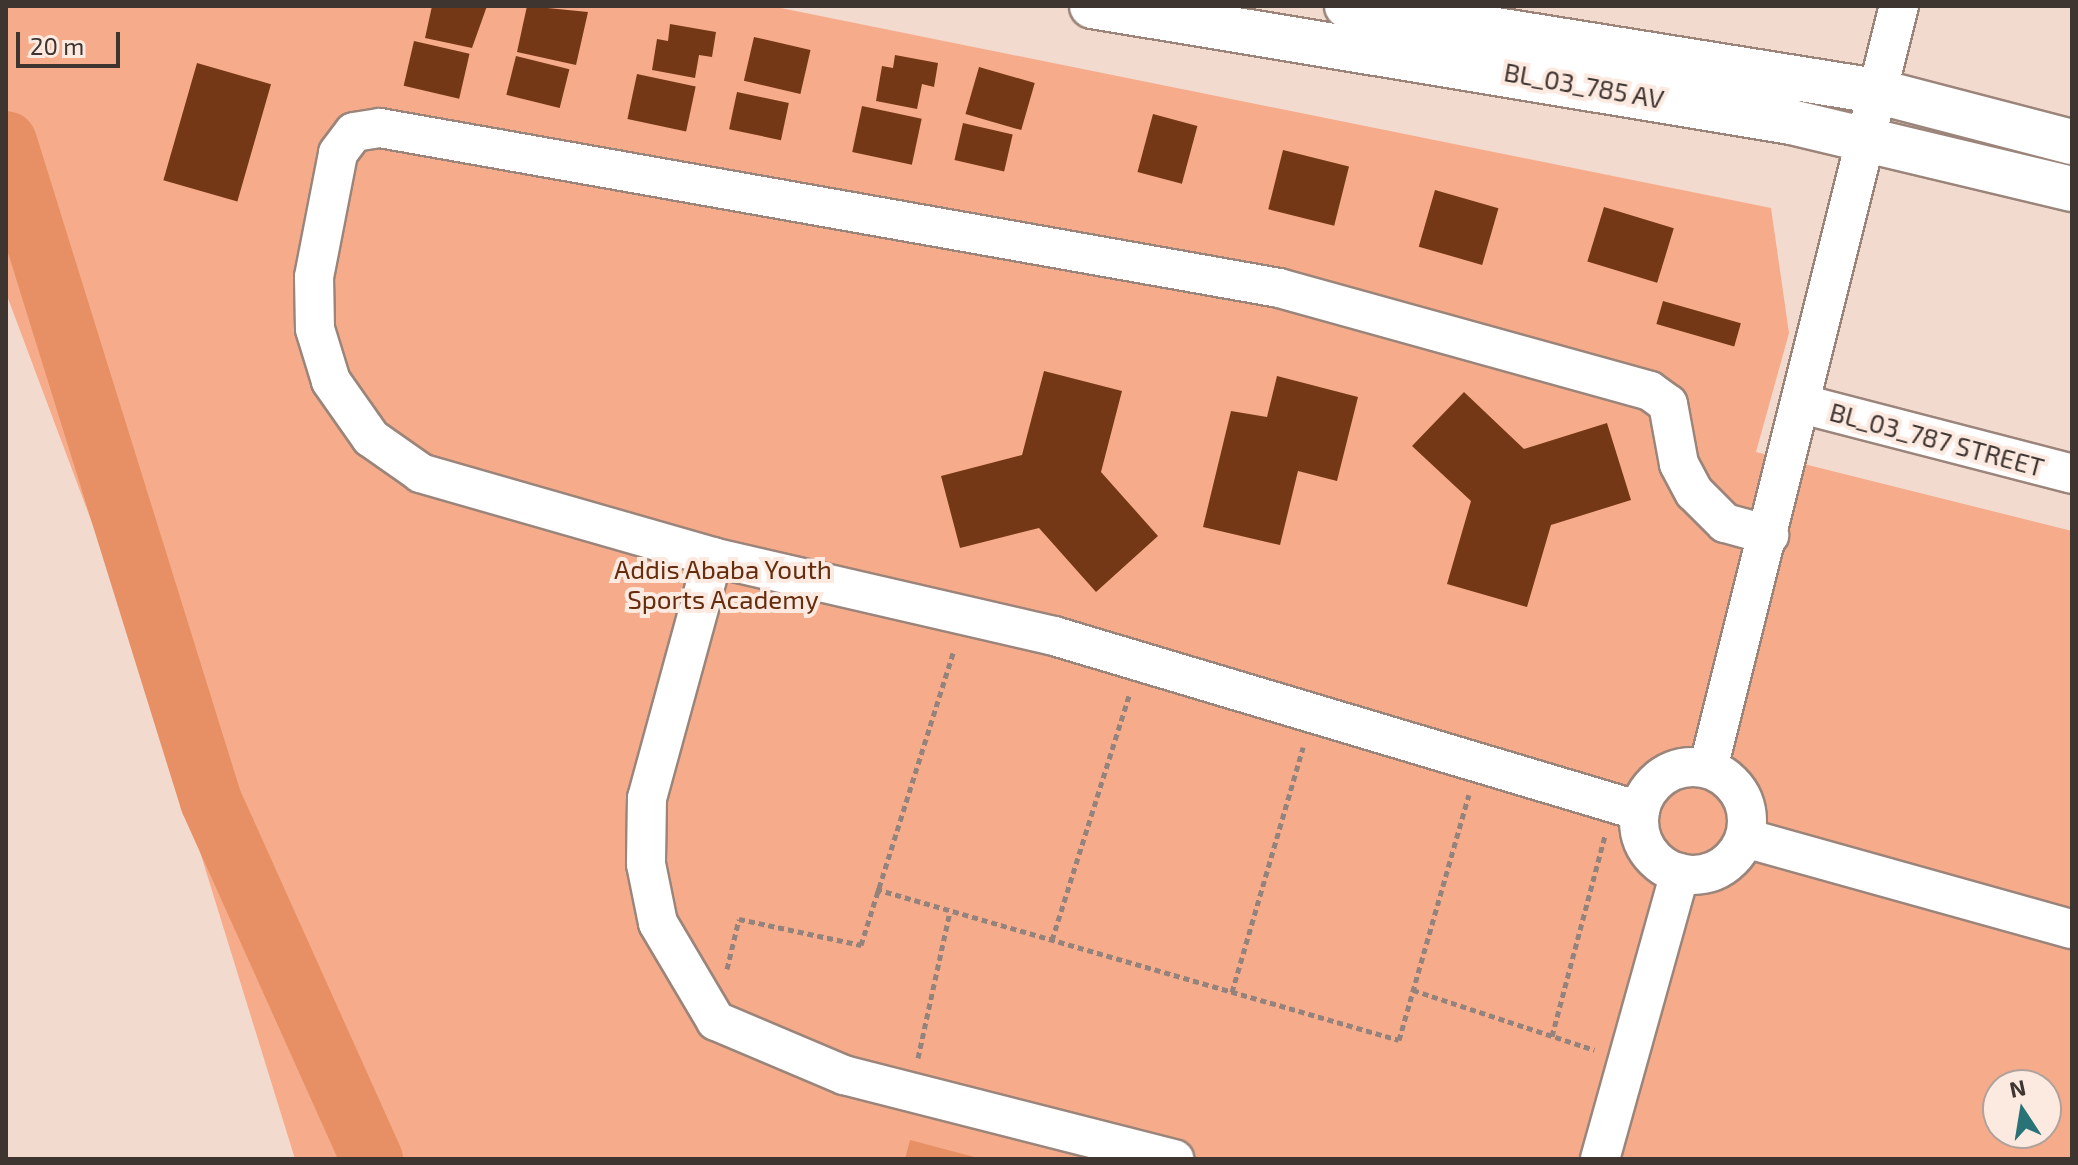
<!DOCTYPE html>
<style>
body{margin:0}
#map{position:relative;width:2078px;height:1165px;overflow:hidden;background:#f3dacf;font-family:"Exo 2",sans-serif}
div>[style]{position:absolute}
.green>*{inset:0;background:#f6ac8a}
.water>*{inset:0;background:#e79065}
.river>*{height:62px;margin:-31px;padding:0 31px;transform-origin:31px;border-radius:31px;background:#e79065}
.building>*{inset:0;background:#753817;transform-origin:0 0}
.path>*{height:5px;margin-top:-2.5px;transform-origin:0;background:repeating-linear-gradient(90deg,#94837c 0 6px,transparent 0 10px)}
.roads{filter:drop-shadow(2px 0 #9b857b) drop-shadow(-2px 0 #9b857b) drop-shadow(0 2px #9b857b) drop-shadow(0 -2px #9b857b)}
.minor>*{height:38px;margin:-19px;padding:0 19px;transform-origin:19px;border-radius:19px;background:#fff}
.minor>.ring{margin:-19px;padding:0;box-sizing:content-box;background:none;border:38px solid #fff;border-radius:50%}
.major>*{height:44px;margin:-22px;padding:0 22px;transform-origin:22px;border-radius:22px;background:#fff}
span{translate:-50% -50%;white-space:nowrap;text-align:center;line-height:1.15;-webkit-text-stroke:8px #fce9e0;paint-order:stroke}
.street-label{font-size:26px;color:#3e3430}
.park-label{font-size:26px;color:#652d0e}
.frame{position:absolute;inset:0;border:8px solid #3e3430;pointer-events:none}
.north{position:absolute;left:1982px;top:1069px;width:80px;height:80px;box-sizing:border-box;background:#fce9e0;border:2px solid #b0a19a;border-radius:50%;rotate:348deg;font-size:22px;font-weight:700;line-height:32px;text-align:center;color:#3e3430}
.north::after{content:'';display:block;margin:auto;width:28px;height:36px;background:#297378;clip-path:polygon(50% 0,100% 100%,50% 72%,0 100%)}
.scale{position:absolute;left:16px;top:32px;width:104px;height:36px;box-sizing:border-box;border:4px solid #3e3430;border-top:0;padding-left:10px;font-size:24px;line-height:28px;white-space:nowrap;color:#3e3430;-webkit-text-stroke:6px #fce9e0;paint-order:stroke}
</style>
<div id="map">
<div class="green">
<div style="clip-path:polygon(evenodd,6px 6px,771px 6px,1771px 208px,1789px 333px,1756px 452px,2072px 531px,2072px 1159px,295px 1159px,128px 619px,6px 293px,6px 6px,1998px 1085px,2046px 1085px,2046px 1133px,1998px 1133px,1998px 1085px)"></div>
</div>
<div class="water">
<div style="clip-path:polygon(910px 1140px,982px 1159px,905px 1159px)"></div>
</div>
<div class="river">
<div style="left:6px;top:142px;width:690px;rotate:72.72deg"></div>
<div style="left:211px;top:801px;width:393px;rotate:65.8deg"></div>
</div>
<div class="building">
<div style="clip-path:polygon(432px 6px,487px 6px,472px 48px,425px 38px)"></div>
<div style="clip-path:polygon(527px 6px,588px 12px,576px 65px,517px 52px)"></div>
<div style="clip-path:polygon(670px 24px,716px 32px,712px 57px,699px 55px,695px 78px,652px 70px,657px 39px,668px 41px)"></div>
<div style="left:754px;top:37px;width:58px;height:45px;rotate:13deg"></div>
<div style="left:414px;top:41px;width:57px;height:46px;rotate:13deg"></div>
<div style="clip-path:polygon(895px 55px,938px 63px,934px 87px,922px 84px,917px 109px,876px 101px,882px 66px,893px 68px)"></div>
<div style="left:516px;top:56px;width:55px;height:40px;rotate:14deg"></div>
<div style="left:197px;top:63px;width:77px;height:122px;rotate:16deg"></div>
<div style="left:979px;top:67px;width:58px;height:49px;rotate:16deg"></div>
<div style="left:637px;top:74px;width:60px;height:46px;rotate:12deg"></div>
<div style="left:737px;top:92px;width:53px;height:38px;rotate:12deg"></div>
<div style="left:862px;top:106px;width:61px;height:47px;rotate:12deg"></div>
<div style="left:1153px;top:114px;width:46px;height:60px;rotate:15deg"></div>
<div style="left:963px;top:123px;width:51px;height:38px;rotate:13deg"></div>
<div style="left:1283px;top:150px;width:68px;height:61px;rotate:14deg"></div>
<div style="left:1435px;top:190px;width:66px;height:59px;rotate:16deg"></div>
<div style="left:1604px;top:207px;width:73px;height:57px;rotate:17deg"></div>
<div style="left:1663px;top:301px;width:81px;height:24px;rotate:16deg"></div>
<div style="clip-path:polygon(1044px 371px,1122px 391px,1101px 472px,1158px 536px,1096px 592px,1039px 528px,960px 548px,941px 476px,1022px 455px)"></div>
<div style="clip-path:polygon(1277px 376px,1358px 397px,1337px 481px,1298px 471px,1280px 545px,1203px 527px,1231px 411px,1267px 417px)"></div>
<div style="clip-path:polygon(1464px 392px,1524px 449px,1607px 423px,1631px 500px,1551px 525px,1527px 607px,1447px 584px,1471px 501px,1412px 446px)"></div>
</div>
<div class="path">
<div style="left:876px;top:889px;width:544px;rotate:16.1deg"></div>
<div style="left:1399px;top:1040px;width:255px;rotate:-74.1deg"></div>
<div style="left:1052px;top:940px;width:259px;rotate:-72.5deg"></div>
<div style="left:727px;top:969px;width:51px;rotate:-76.5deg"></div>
<div style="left:739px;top:919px;width:125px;rotate:12deg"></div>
<div style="left:861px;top:945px;width:309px;rotate:-72.5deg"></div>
<div style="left:1413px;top:990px;width:191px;rotate:18.3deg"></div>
<div style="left:1232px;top:992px;width:255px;rotate:-73.8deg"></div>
<div style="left:1552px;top:1036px;width:207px;rotate:-75.2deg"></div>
<div style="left:918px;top:1058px;width:150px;rotate:-77.7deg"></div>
</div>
<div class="roads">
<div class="minor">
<div style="left:1802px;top:404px;width:279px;rotate:14.5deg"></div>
<div style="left:713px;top:557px;width:250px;rotate:105.3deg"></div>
<div style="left:647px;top:798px;width:66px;rotate:90.9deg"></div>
<div style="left:646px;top:864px;width:60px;rotate:78.5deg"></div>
<div style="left:658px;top:923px;width:114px;rotate:59.4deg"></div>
<div style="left:716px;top:1021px;width:139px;rotate:22.9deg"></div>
<div style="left:844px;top:1075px;width:341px;rotate:14.3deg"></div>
<div class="ring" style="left:1639px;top:767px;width:70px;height:70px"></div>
<div style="left:1708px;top:769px;width:787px;rotate:-75.95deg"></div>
<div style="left:1640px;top:811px;width:612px;rotate:-163.37deg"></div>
<div style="left:1054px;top:636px;width:350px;rotate:-167deg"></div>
<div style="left:713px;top:557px;width:304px;rotate:-164deg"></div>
<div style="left:421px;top:473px;width:61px;rotate:-145deg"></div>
<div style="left:371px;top:438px;width:70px;rotate:-125.1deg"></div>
<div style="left:331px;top:381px;width:54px;rotate:-107.1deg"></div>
<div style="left:315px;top:329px;width:52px;rotate:-91.1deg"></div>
<div style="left:314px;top:277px;width:126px;rotate:-79deg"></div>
<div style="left:338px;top:153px;width:26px;rotate:-53deg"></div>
<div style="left:354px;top:132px;width:26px;rotate:-9deg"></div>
<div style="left:380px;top:128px;width:913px;rotate:10.09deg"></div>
<div style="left:1279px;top:288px;width:385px;rotate:15.5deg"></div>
<div style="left:1650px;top:391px;width:22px;rotate:36deg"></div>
<div style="left:1668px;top:404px;width:61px;rotate:79.6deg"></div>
<div style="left:1679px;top:464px;width:32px;rotate:62deg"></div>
<div style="left:1694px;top:492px;width:44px;rotate:45deg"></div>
<div style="left:1725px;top:523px;width:46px;rotate:15.3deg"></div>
<div style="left:1745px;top:838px;width:339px;rotate:15.6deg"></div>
<div style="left:1600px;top:1159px;width:297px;rotate:-74.4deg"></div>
</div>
<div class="major">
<div style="left:1092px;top:6px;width:709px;rotate:9.42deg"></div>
<div style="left:1791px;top:122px;width:289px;rotate:13.4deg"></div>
<div style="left:1347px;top:6px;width:536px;rotate:9.13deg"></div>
<div style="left:1876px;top:91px;width:203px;rotate:14.6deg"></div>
</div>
</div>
<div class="street-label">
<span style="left:1584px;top:85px;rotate:10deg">BL_03_785 AV</span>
<span style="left:1937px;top:439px;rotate:15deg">BL_03_787 STREET</span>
</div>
<div class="park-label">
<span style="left:723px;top:584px">Addis Ababa Youth<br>Sports Academy</span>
</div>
<div class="frame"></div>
<div class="north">N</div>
<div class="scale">20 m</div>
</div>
